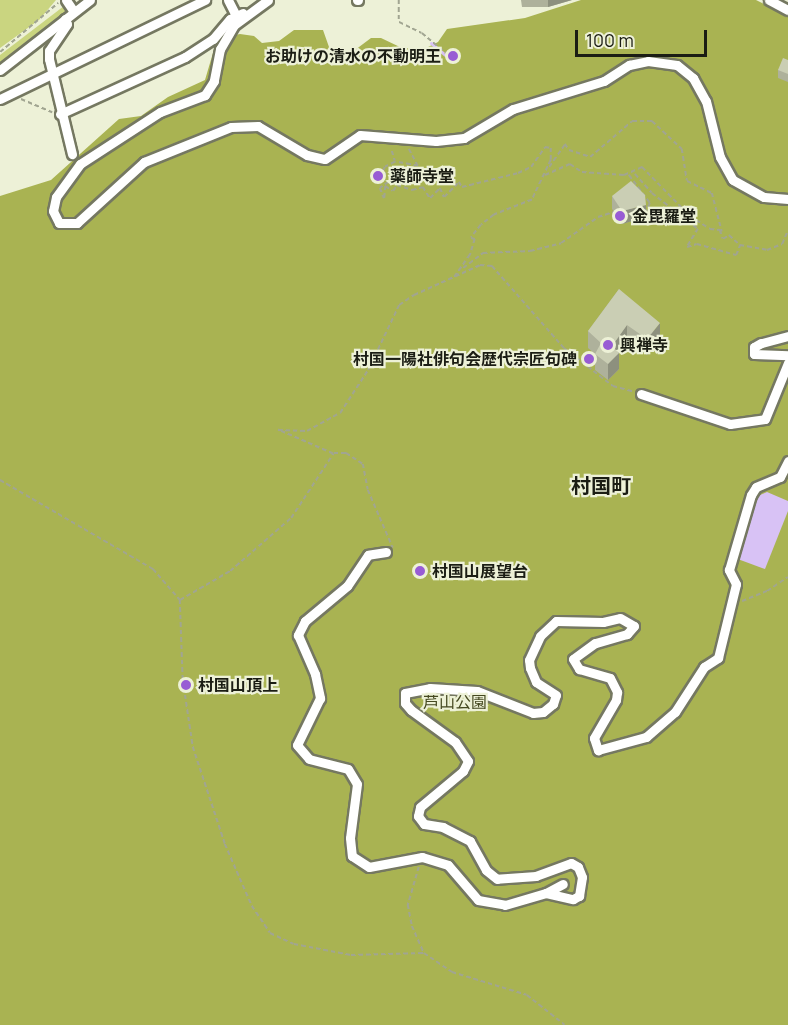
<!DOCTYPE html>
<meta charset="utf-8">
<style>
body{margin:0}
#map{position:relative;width:788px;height:1025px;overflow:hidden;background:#edf1d7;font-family:Manrope,"Noto Sans JP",sans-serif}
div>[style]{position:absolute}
.green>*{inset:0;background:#cad580}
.forest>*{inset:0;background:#a9b352}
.water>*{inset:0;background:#d8c2f5}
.stream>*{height:3px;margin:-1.5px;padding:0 1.5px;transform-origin:1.5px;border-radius:1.5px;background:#d8c2f5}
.path>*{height:1.5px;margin-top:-0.75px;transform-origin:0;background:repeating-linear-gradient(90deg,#a1a591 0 4.5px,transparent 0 7.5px)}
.roads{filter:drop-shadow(2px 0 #757861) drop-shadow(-2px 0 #757861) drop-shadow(0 2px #757861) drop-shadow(0 -2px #757861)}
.minor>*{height:9px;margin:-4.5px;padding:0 4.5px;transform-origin:4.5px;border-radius:4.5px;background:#fff}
.wall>*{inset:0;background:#aeb19b}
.shaded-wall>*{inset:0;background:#8d907e}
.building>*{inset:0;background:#caceb4}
.dots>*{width:16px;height:16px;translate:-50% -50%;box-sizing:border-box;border:3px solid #edf1d7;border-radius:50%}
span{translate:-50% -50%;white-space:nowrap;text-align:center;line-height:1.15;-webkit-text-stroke:4.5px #edf1d7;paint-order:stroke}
.poi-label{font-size:16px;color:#1b1d14;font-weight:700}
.right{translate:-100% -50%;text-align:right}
.left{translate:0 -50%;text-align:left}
.park-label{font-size:16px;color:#454921}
.quarter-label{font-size:20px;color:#1b1d14;font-weight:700}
.scale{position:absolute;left:575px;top:30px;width:132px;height:27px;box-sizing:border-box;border:3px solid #1b1d14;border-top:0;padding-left:8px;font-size:18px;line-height:21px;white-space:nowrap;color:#1b1d14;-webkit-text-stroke:4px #edf1d7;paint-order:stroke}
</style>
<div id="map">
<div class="green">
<div style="clip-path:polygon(0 0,56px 0,39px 20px,0 48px)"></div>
<div style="clip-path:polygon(64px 6px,66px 13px,0 64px,0 55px)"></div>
</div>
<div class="forest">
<div style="clip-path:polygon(581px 0,756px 0,788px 16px,788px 1025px,0 1025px,0 196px,51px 180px,119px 119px,141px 116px,168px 97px,205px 80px,215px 46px,221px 38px,240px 34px,254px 36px,262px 43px,279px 41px,294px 30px,323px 30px,329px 47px,351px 53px,371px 38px,381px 38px,402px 48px,426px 48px,438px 42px,447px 29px,525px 18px)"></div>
</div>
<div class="water">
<div style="clip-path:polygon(767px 492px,788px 501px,788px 511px,765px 569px,735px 558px,758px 496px)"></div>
</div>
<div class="stream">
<div style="left:431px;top:43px;width:23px;rotate:40deg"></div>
</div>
<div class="path">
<div style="left:399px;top:0;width:22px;rotate:90deg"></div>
<div style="left:399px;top:22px;width:25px;rotate:26deg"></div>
<div style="left:422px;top:33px;width:31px;rotate:40deg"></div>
<div style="left:0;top:52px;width:76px;rotate:-40.2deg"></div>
<div style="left:21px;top:99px;width:34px;rotate:23deg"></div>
<div style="left:409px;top:149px;width:19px;rotate:62deg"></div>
<div style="left:418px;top:166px;width:23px;rotate:-170deg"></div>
<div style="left:395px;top:162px;width:11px;rotate:153deg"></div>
<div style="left:385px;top:167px;width:9px;rotate:111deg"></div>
<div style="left:382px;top:175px;width:17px;rotate:-24deg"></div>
<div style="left:398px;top:168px;width:11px;rotate:10deg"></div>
<div style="left:409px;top:170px;width:16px;rotate:43deg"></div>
<div style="left:421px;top:181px;width:26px;rotate:-173deg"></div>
<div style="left:395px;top:178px;width:18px;rotate:146deg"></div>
<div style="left:380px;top:188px;width:11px;rotate:68deg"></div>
<div style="left:384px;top:198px;width:12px;rotate:-85deg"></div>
<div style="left:385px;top:186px;width:9px;rotate:32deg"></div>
<div style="left:393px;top:191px;width:7px;rotate:-56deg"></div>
<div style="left:397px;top:185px;width:16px;rotate:18deg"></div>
<div style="left:412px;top:190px;width:11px;rotate:-15deg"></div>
<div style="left:423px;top:187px;width:13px;rotate:58deg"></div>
<div style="left:430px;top:198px;width:14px;rotate:-45deg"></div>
<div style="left:440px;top:188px;width:10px;rotate:66deg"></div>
<div style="left:444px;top:197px;width:21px;rotate:-45deg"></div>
<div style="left:459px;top:182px;width:6px;rotate:59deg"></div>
<div style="left:462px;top:187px;width:58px;rotate:-14deg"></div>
<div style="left:518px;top:173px;width:14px;rotate:-25deg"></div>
<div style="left:531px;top:167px;width:24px;rotate:-55deg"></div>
<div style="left:545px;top:147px;width:6px;rotate:9deg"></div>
<div style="left:551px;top:148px;width:12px;rotate:90deg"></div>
<div style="left:551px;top:160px;width:44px;rotate:115.4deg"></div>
<div style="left:532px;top:200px;width:41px;rotate:158.5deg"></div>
<div style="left:494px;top:215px;width:16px;rotate:142deg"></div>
<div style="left:481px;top:225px;width:16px;rotate:128deg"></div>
<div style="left:471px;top:238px;width:4px;rotate:14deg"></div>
<div style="left:475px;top:239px;width:17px;rotate:107deg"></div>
<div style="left:470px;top:255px;width:29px;rotate:125deg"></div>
<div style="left:392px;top:151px;width:10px;rotate:73deg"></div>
<div style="left:549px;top:167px;width:28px;rotate:-55deg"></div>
<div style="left:565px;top:144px;width:7px;rotate:56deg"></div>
<div style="left:569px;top:150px;width:22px;rotate:18deg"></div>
<div style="left:590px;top:157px;width:55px;rotate:-40.6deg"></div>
<div style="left:632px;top:121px;width:20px"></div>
<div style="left:652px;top:121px;width:41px;rotate:43deg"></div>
<div style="left:682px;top:149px;width:32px;rotate:81deg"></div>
<div style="left:687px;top:181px;width:28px;rotate:26deg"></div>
<div style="left:712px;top:193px;width:40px;rotate:75.6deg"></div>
<div style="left:635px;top:174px;width:25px;rotate:48deg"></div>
<div style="left:652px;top:193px;width:58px;rotate:38deg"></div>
<div style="left:698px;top:229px;width:21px;rotate:121deg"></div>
<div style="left:687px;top:247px;width:10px;rotate:-17deg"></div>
<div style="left:697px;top:244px;width:41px;rotate:15.8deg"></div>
<div style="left:736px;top:255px;width:11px;rotate:-68deg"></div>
<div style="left:545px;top:175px;width:27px;rotate:-24deg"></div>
<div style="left:570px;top:164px;width:14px;rotate:34deg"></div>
<div style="left:582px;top:172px;width:42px;rotate:4.1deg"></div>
<div style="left:624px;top:175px;width:20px;rotate:-24deg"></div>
<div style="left:642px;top:167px;width:69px;rotate:45.6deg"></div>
<div style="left:690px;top:216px;width:24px;rotate:33deg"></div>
<div style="left:710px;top:229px;width:10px;rotate:6deg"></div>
<div style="left:720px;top:230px;width:9px;rotate:72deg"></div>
<div style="left:723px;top:239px;width:7px;rotate:-34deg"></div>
<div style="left:729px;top:235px;width:15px;rotate:42deg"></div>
<div style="left:740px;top:245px;width:27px;rotate:10deg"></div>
<div style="left:767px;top:250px;width:16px;rotate:-22deg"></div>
<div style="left:782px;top:244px;width:15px;rotate:-67deg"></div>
<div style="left:629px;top:175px;width:35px;rotate:53deg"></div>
<div style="left:650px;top:203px;width:12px;rotate:110deg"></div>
<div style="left:463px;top:268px;width:25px;rotate:-37deg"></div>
<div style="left:483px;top:253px;width:47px;rotate:-2.4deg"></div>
<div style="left:530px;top:251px;width:32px;rotate:-14deg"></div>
<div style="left:561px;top:243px;width:45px;rotate:-35.1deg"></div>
<div style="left:598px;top:217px;width:16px;rotate:-18deg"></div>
<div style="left:334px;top:453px;width:12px"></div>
<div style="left:346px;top:453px;width:20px;rotate:33deg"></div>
<div style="left:363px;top:464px;width:26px;rotate:79deg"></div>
<div style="left:368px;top:490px;width:63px;rotate:66.7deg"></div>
<div style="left:0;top:480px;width:177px;rotate:30.2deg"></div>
<div style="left:153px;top:569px;width:41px;rotate:48.9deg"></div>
<div style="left:180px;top:600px;width:80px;rotate:87.9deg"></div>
<div style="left:183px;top:680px;width:68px;rotate:81.5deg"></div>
<div style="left:193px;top:747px;width:102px;rotate:71.7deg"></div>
<div style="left:225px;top:844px;width:68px;rotate:66.5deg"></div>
<div style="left:252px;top:906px;width:32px;rotate:56deg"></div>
<div style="left:270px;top:933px;width:26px;rotate:25deg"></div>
<div style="left:294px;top:944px;width:58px;rotate:10.9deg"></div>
<div style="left:351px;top:955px;width:73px;rotate:-1.6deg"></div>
<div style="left:180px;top:600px;width:58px;rotate:-30.1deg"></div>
<div style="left:230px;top:571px;width:81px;rotate:-41deg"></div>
<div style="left:291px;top:518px;width:77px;rotate:-56.7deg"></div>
<div style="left:333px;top:454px;width:60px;rotate:-156.4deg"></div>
<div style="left:278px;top:430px;width:29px;rotate:2deg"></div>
<div style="left:307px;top:431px;width:38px;rotate:-29deg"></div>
<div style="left:340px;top:413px;width:51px;rotate:-56.9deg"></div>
<div style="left:368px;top:370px;width:72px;rotate:-64.5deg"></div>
<div style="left:399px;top:305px;width:18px;rotate:-34deg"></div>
<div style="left:414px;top:295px;width:72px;rotate:-24.4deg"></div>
<div style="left:480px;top:265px;width:12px;rotate:5deg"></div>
<div style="left:492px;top:266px;width:109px;rotate:48.7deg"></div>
<div style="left:564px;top:348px;width:62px;rotate:37.8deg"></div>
<div style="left:613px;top:386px;width:20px;rotate:15deg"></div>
<div style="left:742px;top:601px;width:27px;rotate:-22deg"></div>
<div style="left:767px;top:591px;width:25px;rotate:-34deg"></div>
<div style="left:419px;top:867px;width:40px;rotate:106deg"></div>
<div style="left:408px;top:905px;width:21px;rotate:79deg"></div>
<div style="left:412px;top:926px;width:30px;rotate:66deg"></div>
<div style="left:424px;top:953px;width:34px;rotate:34deg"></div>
<div style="left:452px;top:972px;width:78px;rotate:17deg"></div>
<div style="left:527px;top:995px;width:48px;rotate:38.3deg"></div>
</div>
<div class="roads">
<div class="minor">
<div style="left:66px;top:0;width:14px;rotate:56deg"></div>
<div style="left:228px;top:0;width:18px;rotate:63deg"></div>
<div style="left:268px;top:0;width:42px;rotate:143.7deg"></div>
<div style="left:234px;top:25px;width:28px;rotate:120deg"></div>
<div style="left:220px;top:49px;width:33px;rotate:101deg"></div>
<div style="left:214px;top:81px;width:17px;rotate:123deg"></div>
<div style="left:205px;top:95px;width:48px;rotate:159.3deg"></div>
<div style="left:160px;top:112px;width:95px;rotate:147deg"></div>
<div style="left:80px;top:164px;width:41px;rotate:126deg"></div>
<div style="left:56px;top:197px;width:14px;rotate:102deg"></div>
<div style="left:53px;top:211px;width:13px;rotate:63deg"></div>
<div style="left:59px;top:223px;width:18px"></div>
<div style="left:77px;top:223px;width:91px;rotate:-42.3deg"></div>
<div style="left:144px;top:162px;width:94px;rotate:-21.9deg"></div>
<div style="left:231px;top:127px;width:27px;rotate:-2deg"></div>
<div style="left:258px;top:126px;width:57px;rotate:30.6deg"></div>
<div style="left:307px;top:155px;width:18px;rotate:13deg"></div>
<div style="left:325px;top:159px;width:42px;rotate:-34.4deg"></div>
<div style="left:360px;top:135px;width:76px;rotate:4.5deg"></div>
<div style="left:436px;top:141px;width:28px;rotate:-6deg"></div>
<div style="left:464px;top:138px;width:57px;rotate:-30.6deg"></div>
<div style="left:513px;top:109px;width:95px;rotate:-17.1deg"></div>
<div style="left:604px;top:81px;width:30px;rotate:-33deg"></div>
<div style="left:629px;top:65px;width:19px;rotate:-12deg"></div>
<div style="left:648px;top:61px;width:29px;rotate:8deg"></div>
<div style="left:677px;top:65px;width:21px;rotate:39deg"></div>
<div style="left:693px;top:78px;width:26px;rotate:61deg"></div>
<div style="left:706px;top:101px;width:58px;rotate:76deg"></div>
<div style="left:720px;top:157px;width:26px;rotate:61deg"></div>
<div style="left:733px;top:180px;width:35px;rotate:29deg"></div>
<div style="left:764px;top:197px;width:24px;rotate:5deg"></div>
<div style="left:357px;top:0;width:1px"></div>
<div style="left:769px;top:0;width:21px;rotate:28deg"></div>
<div style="left:65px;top:19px;width:5px;rotate:68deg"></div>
<div style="left:67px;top:24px;width:32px;rotate:124deg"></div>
<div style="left:49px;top:51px;width:8px;rotate:90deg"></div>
<div style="left:49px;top:59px;width:98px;rotate:76.4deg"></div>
<div style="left:0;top:70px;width:114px;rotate:-37.9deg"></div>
<div style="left:0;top:99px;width:228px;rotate:-25.8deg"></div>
<div style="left:60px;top:114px;width:137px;rotate:-24.5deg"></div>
<div style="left:185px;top:57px;width:33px;rotate:-33deg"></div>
<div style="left:213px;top:39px;width:26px;rotate:-50deg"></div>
<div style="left:230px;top:19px;width:14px;rotate:-25deg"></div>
<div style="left:788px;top:336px;width:28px;rotate:165deg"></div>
<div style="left:761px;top:343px;width:8px;rotate:150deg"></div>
<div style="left:754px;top:347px;width:7px;rotate:90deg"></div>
<div style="left:754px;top:354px;width:34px;rotate:2deg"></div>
<div style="left:641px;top:394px;width:94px;rotate:18.6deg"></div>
<div style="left:730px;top:424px;width:35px;rotate:-8deg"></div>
<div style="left:765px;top:419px;width:61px;rotate:-67.7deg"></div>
<div style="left:386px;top:552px;width:18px;rotate:171deg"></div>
<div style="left:368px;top:555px;width:37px;rotate:124deg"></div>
<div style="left:347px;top:586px;width:55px;rotate:140.2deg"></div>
<div style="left:305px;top:621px;width:16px;rotate:117deg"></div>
<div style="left:298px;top:635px;width:43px;rotate:66.4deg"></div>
<div style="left:315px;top:674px;width:25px;rotate:78deg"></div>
<div style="left:320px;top:698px;width:52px;rotate:116.1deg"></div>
<div style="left:297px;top:745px;width:18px;rotate:49deg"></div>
<div style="left:309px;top:759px;width:40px;rotate:14.4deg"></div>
<div style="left:348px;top:769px;width:17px;rotate:59deg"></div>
<div style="left:357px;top:784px;width:54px;rotate:97.4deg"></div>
<div style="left:350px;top:838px;width:18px;rotate:84deg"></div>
<div style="left:352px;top:856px;width:20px;rotate:33deg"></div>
<div style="left:369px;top:867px;width:54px;rotate:-10.7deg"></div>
<div style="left:422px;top:857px;width:27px;rotate:17deg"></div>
<div style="left:448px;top:865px;width:46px;rotate:49.4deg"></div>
<div style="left:478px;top:900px;width:27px;rotate:10deg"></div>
<div style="left:505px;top:905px;width:43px;rotate:-16.3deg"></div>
<div style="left:546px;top:893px;width:28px;rotate:13deg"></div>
<div style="left:573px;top:899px;width:7px;rotate:-27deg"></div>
<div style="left:579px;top:896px;width:19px;rotate:-81deg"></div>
<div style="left:582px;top:877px;width:11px;rotate:-112deg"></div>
<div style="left:578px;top:867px;width:8px;rotate:-150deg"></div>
<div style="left:571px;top:863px;width:37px;rotate:160deg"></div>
<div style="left:536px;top:876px;width:39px;rotate:176deg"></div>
<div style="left:497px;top:879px;width:14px;rotate:-141deg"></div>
<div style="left:486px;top:870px;width:33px;rotate:-119deg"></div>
<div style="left:470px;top:841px;width:30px;rotate:-153deg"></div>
<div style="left:443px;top:827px;width:19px;rotate:-171deg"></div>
<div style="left:424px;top:824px;width:10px;rotate:-127deg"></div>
<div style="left:418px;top:816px;width:9px;rotate:-77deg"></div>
<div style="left:420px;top:807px;width:56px;rotate:-39.9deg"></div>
<div style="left:463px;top:771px;width:11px;rotate:-63deg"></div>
<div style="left:468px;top:761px;width:23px;rotate:-124deg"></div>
<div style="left:455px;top:742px;width:54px;rotate:-144deg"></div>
<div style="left:411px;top:710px;width:9px;rotate:-131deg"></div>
<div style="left:405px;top:703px;width:10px;rotate:-90deg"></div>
<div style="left:405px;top:693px;width:25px;rotate:-11deg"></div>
<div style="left:430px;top:688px;width:47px;rotate:3.7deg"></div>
<div style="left:477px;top:691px;width:60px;rotate:21.4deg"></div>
<div style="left:533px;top:713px;width:10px;rotate:-6deg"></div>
<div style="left:543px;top:712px;width:13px;rotate:-39deg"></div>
<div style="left:553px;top:704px;width:9px;rotate:-72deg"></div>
<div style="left:556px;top:695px;width:24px;rotate:-147deg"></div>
<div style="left:536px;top:682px;width:15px;rotate:-113deg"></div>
<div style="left:530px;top:668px;width:8px;rotate:-97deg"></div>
<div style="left:529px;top:660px;width:26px;rotate:-65deg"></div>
<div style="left:540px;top:636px;width:22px;rotate:-43deg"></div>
<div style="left:556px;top:621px;width:47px;rotate:1.2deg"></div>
<div style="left:603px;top:622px;width:17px;rotate:-13deg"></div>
<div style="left:620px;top:618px;width:16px;rotate:30deg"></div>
<div style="left:634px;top:626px;width:11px;rotate:131deg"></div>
<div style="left:627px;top:634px;width:33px;rotate:164deg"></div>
<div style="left:595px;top:643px;width:27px;rotate:144deg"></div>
<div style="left:573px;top:659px;width:12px;rotate:59deg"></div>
<div style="left:579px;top:669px;width:32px;rotate:16deg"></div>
<div style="left:610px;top:678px;width:16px;rotate:63deg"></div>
<div style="left:617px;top:692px;width:8px;rotate:97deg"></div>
<div style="left:616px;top:700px;width:44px;rotate:120.1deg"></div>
<div style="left:594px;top:738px;width:13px;rotate:72deg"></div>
<div style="left:598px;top:750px;width:50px;rotate:-15.2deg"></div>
<div style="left:646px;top:737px;width:38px;rotate:-41deg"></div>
<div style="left:675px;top:712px;width:54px;rotate:-57.2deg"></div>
<div style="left:704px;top:667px;width:17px;rotate:-33deg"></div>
<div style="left:718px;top:658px;width:76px;rotate:-76.3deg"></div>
<div style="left:736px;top:584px;width:16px;rotate:-117deg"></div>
<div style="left:729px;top:570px;width:78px;rotate:-73.7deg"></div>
<div style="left:751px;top:495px;width:9px;rotate:-58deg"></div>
<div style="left:756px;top:487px;width:26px;rotate:-23deg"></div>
<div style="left:780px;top:477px;width:18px;rotate:-63deg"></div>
<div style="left:546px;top:893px;width:19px;rotate:-28deg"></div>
</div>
</div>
<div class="wall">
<div style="clip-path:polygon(521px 0,572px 0,548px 7px,522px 7px)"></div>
<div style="clip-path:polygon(788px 60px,788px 82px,778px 78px,778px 70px)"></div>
<div style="clip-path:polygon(612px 196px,646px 217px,622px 224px,612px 209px)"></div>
<div style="clip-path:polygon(619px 289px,660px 339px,647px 355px,627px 342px,619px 353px,619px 369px,608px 380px,595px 370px,595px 354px,588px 348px,588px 331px)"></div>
</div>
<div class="shaded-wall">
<div style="clip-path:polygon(548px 0,572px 0,548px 7px)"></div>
<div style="clip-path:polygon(646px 205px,646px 217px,622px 224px,622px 211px)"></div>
<div style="clip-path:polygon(660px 323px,660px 339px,647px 355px,647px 339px)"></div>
<div style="clip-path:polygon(627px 325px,627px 342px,619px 353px,619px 369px,608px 380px,608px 364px,612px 346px)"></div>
</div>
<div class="building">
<div style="clip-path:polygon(783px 58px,788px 60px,788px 74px,778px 70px)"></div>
<div style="clip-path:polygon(631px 181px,645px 195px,646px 205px,622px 211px,612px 196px)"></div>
<div style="clip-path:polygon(619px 289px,660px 323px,647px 339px,627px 325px,612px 346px,619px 353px,608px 364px,595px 354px,601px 343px,588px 331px)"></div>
</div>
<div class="dots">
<div style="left:453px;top:56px;background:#985cd4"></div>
<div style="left:378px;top:176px;background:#985cd4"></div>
<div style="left:620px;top:216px;background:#985cd4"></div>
<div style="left:608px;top:345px;background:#985cd4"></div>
<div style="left:589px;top:359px;background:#985cd4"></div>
<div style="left:420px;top:571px;background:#985cd4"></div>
<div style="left:186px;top:685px;background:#985cd4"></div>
</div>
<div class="poi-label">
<span class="right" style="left:441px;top:56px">お助けの清水の不動明王</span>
<span class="left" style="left:390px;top:176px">薬師寺堂</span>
<span class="left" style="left:632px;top:216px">金毘羅堂</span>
<span class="left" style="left:620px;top:345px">興禅寺</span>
<span class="right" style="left:577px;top:359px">村国一陽社俳句会歴代宗匠句碑</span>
<span class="left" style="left:432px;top:571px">村国山展望台</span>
<span class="left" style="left:198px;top:685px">村国山頂上</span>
</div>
<div class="park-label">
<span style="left:455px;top:702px">芦山公園</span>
</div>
<div class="quarter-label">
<span style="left:601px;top:485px">村国町</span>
</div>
<div class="scale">100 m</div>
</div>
